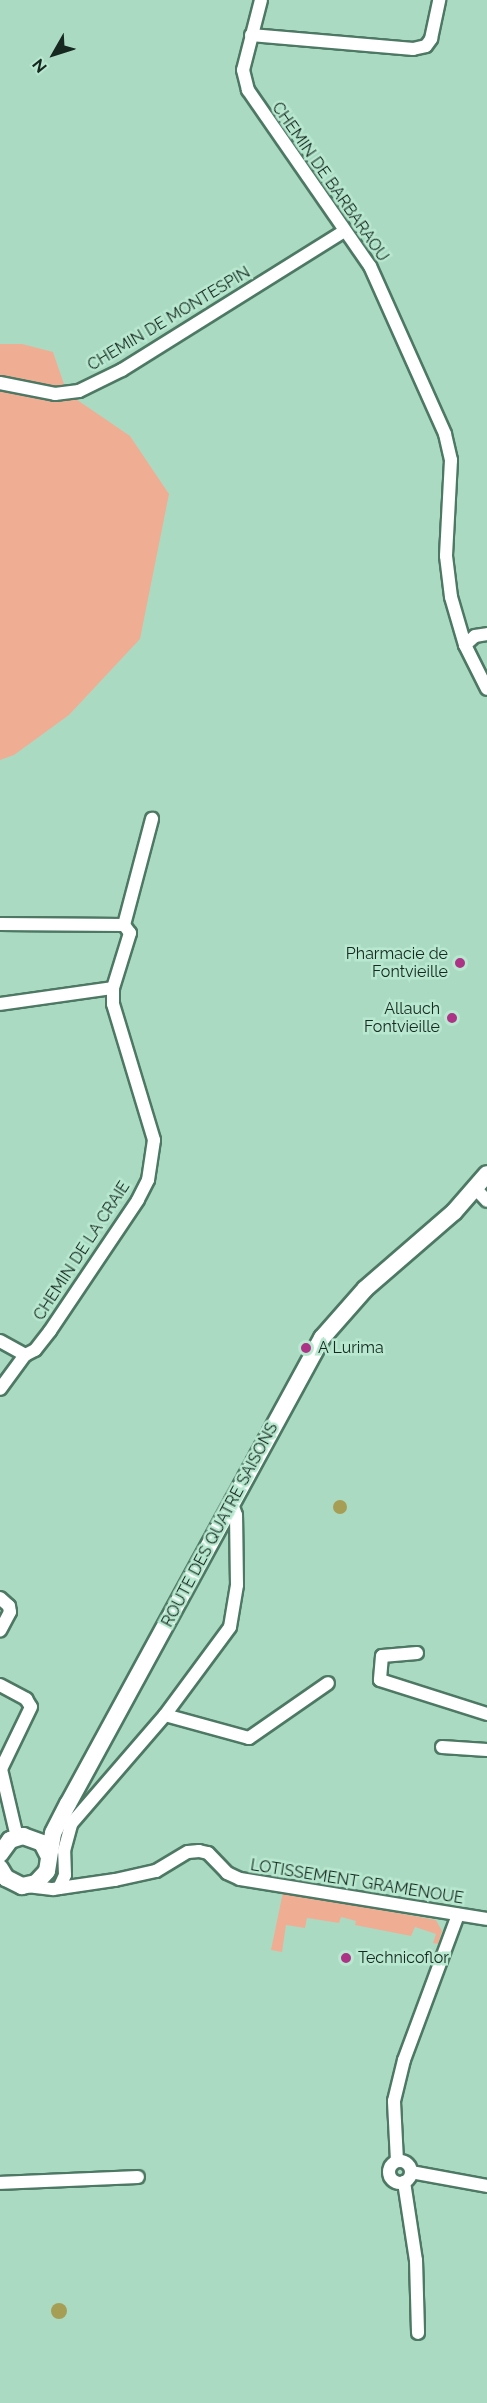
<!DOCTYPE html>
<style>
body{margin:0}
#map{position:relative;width:487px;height:2403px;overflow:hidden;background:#abdac2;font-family:Raleway,sans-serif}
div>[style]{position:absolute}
.green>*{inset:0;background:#efae94}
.water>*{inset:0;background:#a79e56}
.round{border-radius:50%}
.roads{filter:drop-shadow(2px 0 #4d7964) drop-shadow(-2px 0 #4d7964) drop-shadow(0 2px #4d7964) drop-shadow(0 -2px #4d7964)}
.street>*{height:12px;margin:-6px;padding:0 6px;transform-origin:6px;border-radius:6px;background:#fff}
.street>.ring{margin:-6px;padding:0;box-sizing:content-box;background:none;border:12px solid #fff;border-radius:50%}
.secondary>*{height:16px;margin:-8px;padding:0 8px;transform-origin:8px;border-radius:8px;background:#fff}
.dots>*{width:16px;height:16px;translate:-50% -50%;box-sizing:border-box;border:3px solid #b8e8cf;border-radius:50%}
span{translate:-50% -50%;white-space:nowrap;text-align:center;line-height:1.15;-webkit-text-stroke:5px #b8e8cf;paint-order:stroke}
.street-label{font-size:16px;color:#16281f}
.poi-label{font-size:16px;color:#16281f}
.right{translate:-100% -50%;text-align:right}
.left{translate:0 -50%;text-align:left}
.north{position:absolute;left:24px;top:24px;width:60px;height:60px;-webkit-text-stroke:4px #b8e8cf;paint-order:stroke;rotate:231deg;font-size:16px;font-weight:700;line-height:24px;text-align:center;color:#16281f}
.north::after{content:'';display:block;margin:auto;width:21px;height:27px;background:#16281f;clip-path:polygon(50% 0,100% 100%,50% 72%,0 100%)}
</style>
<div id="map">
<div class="green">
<div style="clip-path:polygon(0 344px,22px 344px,53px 352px,67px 393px,130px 436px,169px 494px,140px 639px,69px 715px,14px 755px,0 760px)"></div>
<div style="clip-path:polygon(283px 1892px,436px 1920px,442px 1931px,438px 1944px,433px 1943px,436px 1934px,415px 1927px,411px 1936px,355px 1925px,356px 1921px,341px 1917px,339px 1923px,307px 1918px,305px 1928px,286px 1925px,282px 1952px,271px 1950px)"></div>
</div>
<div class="water">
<div class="round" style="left:333px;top:1500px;width:14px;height:14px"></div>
<div class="round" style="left:51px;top:2303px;width:16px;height:16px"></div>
</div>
<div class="roads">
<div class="street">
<div style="left:261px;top:0;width:72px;rotate:104.4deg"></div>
<div style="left:243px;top:70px;width:21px;rotate:76deg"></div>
<div style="left:248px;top:90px;width:214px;rotate:55.3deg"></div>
<div style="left:370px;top:266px;width:184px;rotate:65.9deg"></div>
<div style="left:445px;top:434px;width:27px;rotate:77deg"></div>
<div style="left:451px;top:460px;width:96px;rotate:93deg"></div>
<div style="left:446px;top:556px;width:41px;rotate:83deg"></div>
<div style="left:451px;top:597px;width:50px;rotate:73.7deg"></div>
<div style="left:465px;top:645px;width:49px;rotate:63.4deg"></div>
<div style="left:251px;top:35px;width:163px;rotate:4.9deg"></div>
<div style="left:413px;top:49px;width:13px;rotate:-13deg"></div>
<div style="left:426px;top:46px;width:9px;rotate:-54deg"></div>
<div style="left:431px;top:39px;width:40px;rotate:-78deg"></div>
<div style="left:0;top:383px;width:56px;rotate:11.3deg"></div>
<div style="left:55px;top:394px;width:24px;rotate:-7deg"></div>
<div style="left:79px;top:391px;width:48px;rotate:-26deg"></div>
<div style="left:122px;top:370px;width:261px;rotate:-32deg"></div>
<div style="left:465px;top:645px;width:13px;rotate:-42deg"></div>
<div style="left:475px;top:636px;width:12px;rotate:-9deg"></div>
<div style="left:0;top:924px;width:124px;rotate:0.5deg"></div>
<div style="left:124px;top:925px;width:10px;rotate:53deg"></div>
<div style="left:130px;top:933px;width:58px;rotate:107.2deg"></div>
<div style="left:113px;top:988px;width:16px;rotate:90deg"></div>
<div style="left:113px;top:1004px;width:142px;rotate:73.2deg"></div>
<div style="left:154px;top:1140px;width:40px;rotate:98.5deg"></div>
<div style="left:148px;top:1180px;width:22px;rotate:117deg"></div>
<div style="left:138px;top:1200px;width:158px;rotate:123.9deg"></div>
<div style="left:50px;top:1331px;width:24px;rotate:128deg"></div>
<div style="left:35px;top:1350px;width:11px;rotate:153deg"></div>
<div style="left:25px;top:1355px;width:42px;rotate:126.3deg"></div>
<div style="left:124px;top:925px;width:110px;rotate:-75.2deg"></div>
<div style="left:0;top:1004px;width:114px;rotate:-8.1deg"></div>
<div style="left:476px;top:1189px;width:16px;rotate:47deg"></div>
<div style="left:0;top:1341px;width:29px;rotate:29deg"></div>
<div style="left:0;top:1598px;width:12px;rotate:42deg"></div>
<div style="left:9px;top:1606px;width:6px;rotate:81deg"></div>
<div style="left:10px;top:1612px;width:21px;rotate:118deg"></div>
<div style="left:417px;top:1653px;width:35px;rotate:175deg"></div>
<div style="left:382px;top:1656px;width:24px;rotate:95deg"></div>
<div style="left:380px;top:1680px;width:112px;rotate:17.6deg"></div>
<div style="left:0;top:1685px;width:30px;rotate:28deg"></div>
<div style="left:26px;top:1699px;width:9px;rotate:58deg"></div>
<div style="left:31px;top:1707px;width:69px;rotate:115.8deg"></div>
<div style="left:1px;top:1769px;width:70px;rotate:76.8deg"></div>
<div style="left:165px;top:1715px;width:87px;rotate:15.3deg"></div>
<div style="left:249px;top:1738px;width:96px;rotate:-34.8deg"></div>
<div style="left:442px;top:1747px;width:45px;rotate:3.8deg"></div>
<div style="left:27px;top:1886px;width:26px;rotate:7deg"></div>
<div style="left:53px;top:1889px;width:63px;rotate:-8.3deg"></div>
<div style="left:115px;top:1880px;width:42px;rotate:-12.4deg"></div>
<div style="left:156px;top:1871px;width:37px;rotate:-31deg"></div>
<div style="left:188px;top:1852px;width:11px;rotate:-5deg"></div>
<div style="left:199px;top:1851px;width:9px;rotate:13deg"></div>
<div style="left:208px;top:1853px;width:28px;rotate:46deg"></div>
<div style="left:227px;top:1873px;width:14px;rotate:25deg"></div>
<div style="left:240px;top:1879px;width:250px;rotate:9.2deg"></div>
<div style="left:59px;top:1888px;width:14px;rotate:-65deg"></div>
<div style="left:65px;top:1875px;width:24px;rotate:-92deg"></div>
<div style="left:64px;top:1851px;width:28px;rotate:-75deg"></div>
<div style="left:71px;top:1824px;width:144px;rotate:-49.2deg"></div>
<div style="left:165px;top:1715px;width:109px;rotate:-53.5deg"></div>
<div style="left:230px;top:1627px;width:43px;rotate:-80.5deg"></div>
<div style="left:237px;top:1585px;width:70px;rotate:-90.8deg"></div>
<div style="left:236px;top:1515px;width:15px;rotate:-110deg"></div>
<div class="ring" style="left:389px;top:2161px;width:10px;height:10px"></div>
<div style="left:397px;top:2161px;width:60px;rotate:-92.9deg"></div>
<div style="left:394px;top:2101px;width:42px;rotate:-76.3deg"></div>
<div style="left:404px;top:2060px;width:155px;rotate:-69.6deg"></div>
<div style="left:411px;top:2172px;width:77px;rotate:10.4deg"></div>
<div style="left:404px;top:2182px;width:79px;rotate:81.3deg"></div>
<div style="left:416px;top:2260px;width:73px;rotate:88.4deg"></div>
<div style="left:0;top:2183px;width:138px;rotate:-2.5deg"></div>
</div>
<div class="secondary">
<div style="left:0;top:1854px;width:17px;rotate:-54deg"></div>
<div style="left:10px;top:1840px;width:14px;rotate:-17deg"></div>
<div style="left:23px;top:1836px;width:20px;rotate:20deg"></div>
<div style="left:42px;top:1843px;width:13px;rotate:63deg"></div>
<div style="left:0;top:1868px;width:12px;rotate:59deg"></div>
<div style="left:6px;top:1878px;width:18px;rotate:27deg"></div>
<div style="left:22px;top:1886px;width:14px;rotate:-12deg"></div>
<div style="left:36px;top:1883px;width:16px;rotate:-47deg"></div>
<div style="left:47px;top:1871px;width:38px;rotate:-81deg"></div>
<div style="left:53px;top:1833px;width:33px;rotate:-63deg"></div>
<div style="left:68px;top:1804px;width:531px;rotate:-61.41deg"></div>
<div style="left:322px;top:1338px;width:65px;rotate:-48.7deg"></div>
<div style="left:365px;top:1289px;width:118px;rotate:-40.9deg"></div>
<div style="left:454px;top:1212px;width:50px;rotate:-49deg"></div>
</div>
</div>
<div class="dots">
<div style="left:460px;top:963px;background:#ad3387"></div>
<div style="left:452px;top:1018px;background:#ad3387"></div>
<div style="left:306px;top:1348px;background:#ad3387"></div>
<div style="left:346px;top:1958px;background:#ad3387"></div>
</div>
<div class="street-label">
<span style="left:330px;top:182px;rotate:55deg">CHEMIN DE BARBARAOU</span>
<span style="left:169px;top:319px;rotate:-31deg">CHEMIN DE MONTESPIN</span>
<span style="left:82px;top:1251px;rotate:-57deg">CHEMIN DE LA CRAIE</span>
<span style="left:220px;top:1525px;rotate:-62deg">ROUTE DES QUATRE SAISONS</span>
<span style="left:357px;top:1882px;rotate:9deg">LOTISSEMENT GRAMENOUE</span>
</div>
<div class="poi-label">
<span class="right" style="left:448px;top:963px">Pharmacie de<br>Fontvieille</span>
<span class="right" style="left:440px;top:1018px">Allauch<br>Fontvieille</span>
<span class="left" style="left:318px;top:1348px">A Lurima</span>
<span class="left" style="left:358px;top:1958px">Technicoflor</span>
</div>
<div class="north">N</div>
</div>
